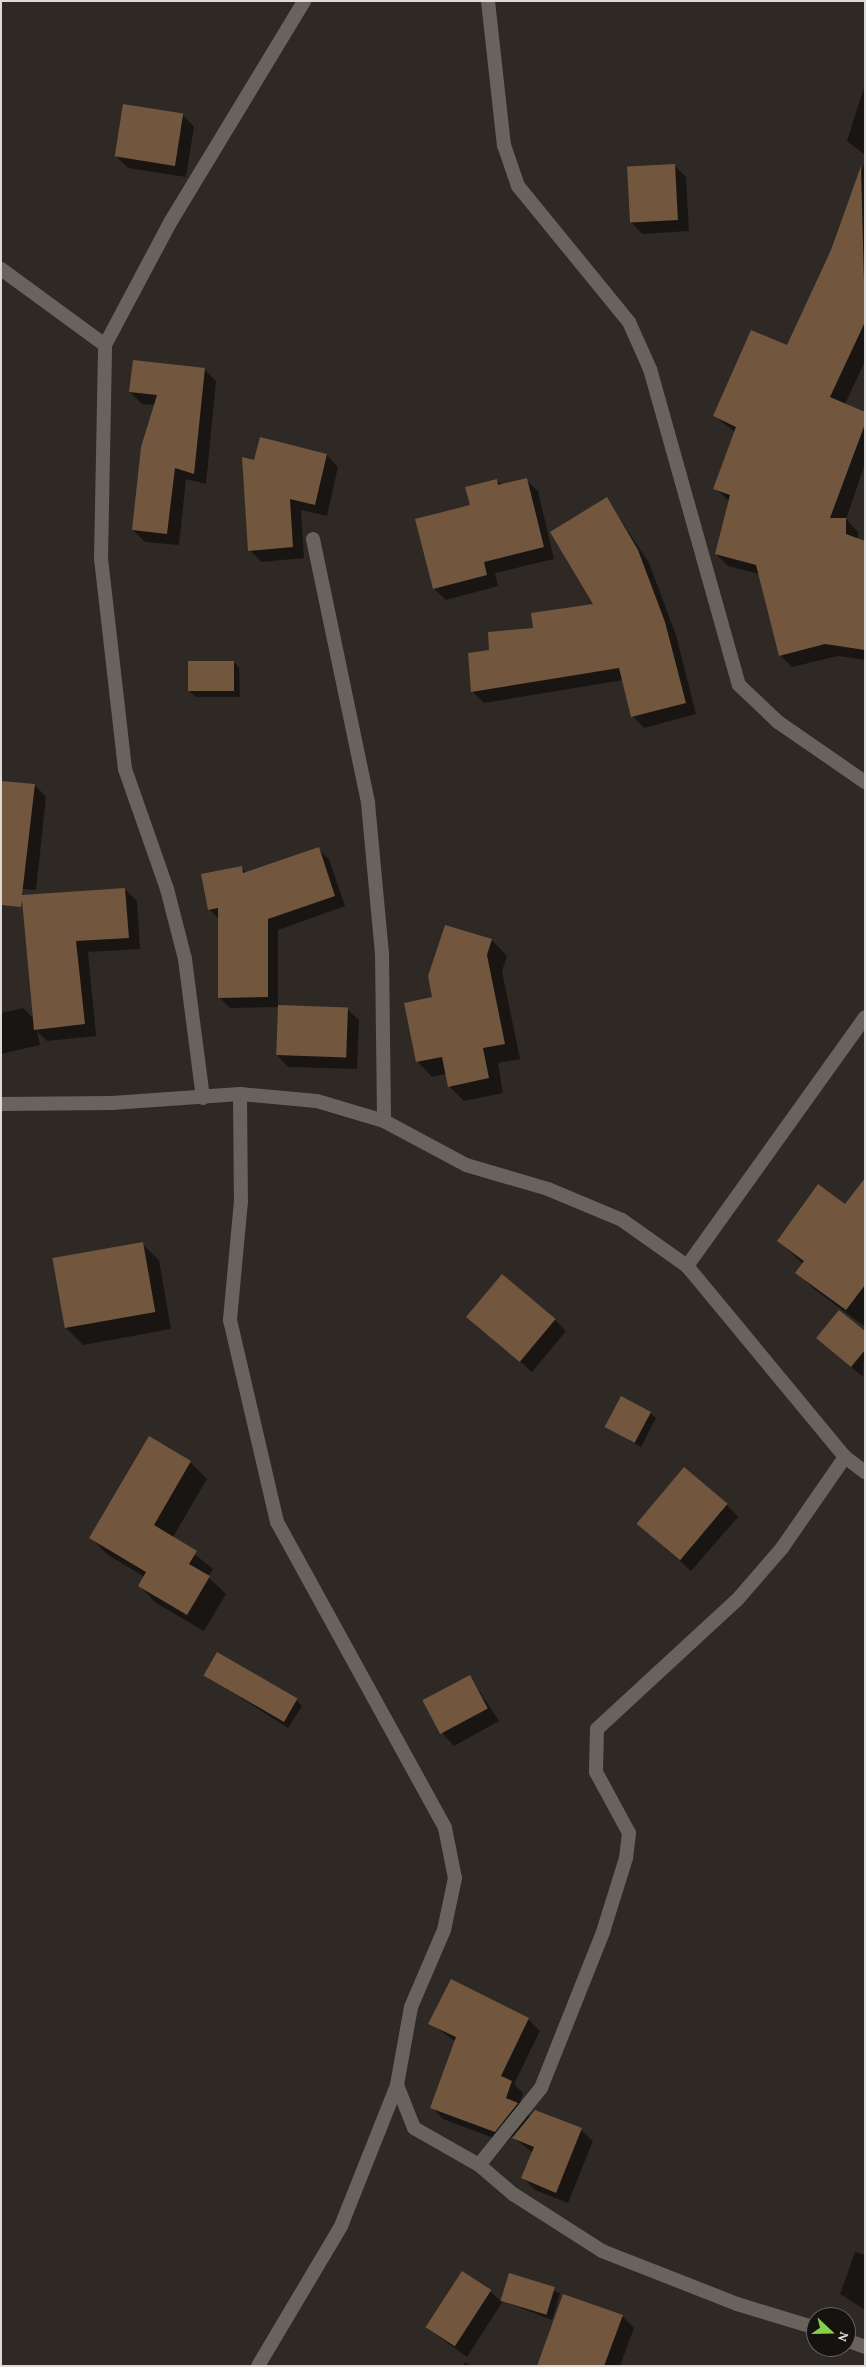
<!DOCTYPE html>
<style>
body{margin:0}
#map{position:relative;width:866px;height:2367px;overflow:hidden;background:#2e2925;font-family:"Crimson Pro",serif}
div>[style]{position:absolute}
.shadow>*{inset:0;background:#0007}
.building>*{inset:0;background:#72563e;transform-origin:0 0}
.minor>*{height:14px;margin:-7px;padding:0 7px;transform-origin:7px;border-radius:7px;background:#69635e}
span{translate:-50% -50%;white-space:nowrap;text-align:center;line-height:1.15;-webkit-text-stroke:4.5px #151210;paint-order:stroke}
.frame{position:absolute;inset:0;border:2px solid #dedad7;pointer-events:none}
.north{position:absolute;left:806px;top:2307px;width:50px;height:50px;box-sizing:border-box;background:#151210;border:1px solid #656260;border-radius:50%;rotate:111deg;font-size:14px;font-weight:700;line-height:20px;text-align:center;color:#dedad7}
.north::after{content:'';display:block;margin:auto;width:18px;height:22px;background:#85cf4c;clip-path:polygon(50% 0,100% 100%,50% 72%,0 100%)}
</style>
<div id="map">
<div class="shadow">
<div style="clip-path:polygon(865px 84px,865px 155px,847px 141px)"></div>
<div style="clip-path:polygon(183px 115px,194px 127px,186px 177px,128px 168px,116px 156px)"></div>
<div style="clip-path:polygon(865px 161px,865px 361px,845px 404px,865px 413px,865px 464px,846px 519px,858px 532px,858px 539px,865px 542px,865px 660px,838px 656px,792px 667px,780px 655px,759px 574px,728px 566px,716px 554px,730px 502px,715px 488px,735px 432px,714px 416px,788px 346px,822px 278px)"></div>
<div style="clip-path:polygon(674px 165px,686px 177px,689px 231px,642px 234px,631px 222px,628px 167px)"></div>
<div style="clip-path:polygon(204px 369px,216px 381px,206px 484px,186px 479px,179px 545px,145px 542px,133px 530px,155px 405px,142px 404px,130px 392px)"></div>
<div style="clip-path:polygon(260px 439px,327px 455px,338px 467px,327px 516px,301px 510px,304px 558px,261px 562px,250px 550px)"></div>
<div style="clip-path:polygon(496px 480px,502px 485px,526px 480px,538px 491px,554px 559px,495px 573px,498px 586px,446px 600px,434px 589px,472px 506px)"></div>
<div style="clip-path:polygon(607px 499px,649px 563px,676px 635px,696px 714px,644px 728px,633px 716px,623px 680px,484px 703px,472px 691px,491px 652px,595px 605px)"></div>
<div style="clip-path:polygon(234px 662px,239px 668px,240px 697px,196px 697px,190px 692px)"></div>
<div style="clip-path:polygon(35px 785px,46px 797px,36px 890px,1px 887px)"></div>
<div style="clip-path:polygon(318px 849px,329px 859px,345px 906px,278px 930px,278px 1006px,347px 1009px,359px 1020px,357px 1069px,288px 1067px,277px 1055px,279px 1007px,230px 1008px,219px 997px,219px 919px,209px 909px,241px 868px,247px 873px)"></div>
<div style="clip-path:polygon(125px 889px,137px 901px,140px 949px,88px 952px,96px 1036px,47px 1041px,37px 1031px,40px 1045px,1px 1054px,1px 1013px,23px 1008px,34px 1019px,23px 896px)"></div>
<div style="clip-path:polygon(492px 940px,507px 956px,502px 971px,520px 1059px,498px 1063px,503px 1093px,464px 1101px,449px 1086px,446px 1074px,432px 1077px,417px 1061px,434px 998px)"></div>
<div style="clip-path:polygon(865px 1195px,865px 1324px,864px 1326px,814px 1289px,797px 1273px,803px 1264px,779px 1241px)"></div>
<div style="clip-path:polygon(142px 1244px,159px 1260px,171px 1329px,83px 1345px,66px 1328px)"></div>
<div style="clip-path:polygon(468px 1317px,555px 1320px,566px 1331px,532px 1372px)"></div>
<div style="clip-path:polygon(865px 1333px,863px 1377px,818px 1338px)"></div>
<div style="clip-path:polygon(650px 1413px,656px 1418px,641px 1447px,606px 1427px)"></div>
<div style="clip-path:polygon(149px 1438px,190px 1462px,207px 1479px,173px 1537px,213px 1569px,208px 1577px,226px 1594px,204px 1631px,156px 1603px,140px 1586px,145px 1577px,108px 1555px,91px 1538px)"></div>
<div style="clip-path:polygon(727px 1505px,738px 1517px,691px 1571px,637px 1523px)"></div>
<div style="clip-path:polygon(204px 1674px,296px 1700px,302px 1706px,288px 1728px)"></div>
<div style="clip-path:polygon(470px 1677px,499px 1721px,454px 1746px,443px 1734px)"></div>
<div style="clip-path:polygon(528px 2019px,540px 2031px,514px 2084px,523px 2093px,519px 2105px,530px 2117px,581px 2130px,593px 2141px,568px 2203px,535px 2190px,523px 2178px,533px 2153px,512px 2136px,507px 2143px,443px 2119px,432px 2107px,456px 2042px,430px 2023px)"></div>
<div style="clip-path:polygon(855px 2252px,865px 2255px,865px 2310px,840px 2294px)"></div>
<div style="clip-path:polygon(510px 2274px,560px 2293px,552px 2320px,503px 2301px,467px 2357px,427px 2328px,490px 2291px,502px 2302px)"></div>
<div style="clip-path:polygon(622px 2316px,634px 2328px,620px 2366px,538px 2366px)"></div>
<div style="clip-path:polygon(465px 2362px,472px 2366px,463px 2366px)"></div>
</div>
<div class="building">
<div style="left:123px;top:104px;width:61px;height:53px;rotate:9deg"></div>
<div style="left:675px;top:164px;width:56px;height:48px;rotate:87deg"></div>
<div style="clip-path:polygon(861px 166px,865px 322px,830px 397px,865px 412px,865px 424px,830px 518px,846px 518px,846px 534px,865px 541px,865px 650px,825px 644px,779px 656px,756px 565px,715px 554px,730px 495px,713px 489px,736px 427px,713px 416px,751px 330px,787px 345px,831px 250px)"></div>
<div style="clip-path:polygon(133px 360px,205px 368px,194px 474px,175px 468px,167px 534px,132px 530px,141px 447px,157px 395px,129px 392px)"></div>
<div style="clip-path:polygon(260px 437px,327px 454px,315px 505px,290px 499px,293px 547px,248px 551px,242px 457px,254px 460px)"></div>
<div style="clip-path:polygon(527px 478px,544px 547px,484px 562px,487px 575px,433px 589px,415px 519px,470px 505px,465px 487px,497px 479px,498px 485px)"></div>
<div style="clip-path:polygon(607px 497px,638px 550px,665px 622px,686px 703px,631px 717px,619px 668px,471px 692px,468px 653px,489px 650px,488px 632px,533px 628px,531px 613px,593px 604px,550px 532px)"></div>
<div style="left:234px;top:661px;width:30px;height:46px;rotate:90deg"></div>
<div style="clip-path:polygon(1px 781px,35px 784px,22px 895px,125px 888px,129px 938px,76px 941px,85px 1024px,34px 1030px,22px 900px,21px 907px,1px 905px)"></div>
<div style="clip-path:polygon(319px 847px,335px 896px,268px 919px,268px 997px,218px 998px,218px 908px,208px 910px,201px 874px,242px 866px,243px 873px)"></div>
<div style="clip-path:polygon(445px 925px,492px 939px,487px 955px,505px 1044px,483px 1048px,489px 1078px,448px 1087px,442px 1057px,416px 1062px,404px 1003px,432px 997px,428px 976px)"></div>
<div style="left:278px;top:1005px;width:70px;height:50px;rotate:2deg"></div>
<div style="clip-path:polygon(865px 1178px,865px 1285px,846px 1310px,795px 1273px,804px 1261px,777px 1241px,818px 1184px,845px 1204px)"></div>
<div style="left:143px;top:1242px;width:71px;height:92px;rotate:80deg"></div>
<div style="left:502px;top:1274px;width:70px;height:56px;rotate:40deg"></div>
<div style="clip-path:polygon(839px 1310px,865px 1331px,865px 1350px,851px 1367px,816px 1338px)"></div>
<div style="left:621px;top:1396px;width:34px;height:35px;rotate:28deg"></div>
<div style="clip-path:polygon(149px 1436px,191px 1461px,154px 1525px,197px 1551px,189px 1564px,210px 1576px,187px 1615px,138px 1586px,146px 1572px,89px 1538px)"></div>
<div style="left:684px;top:1467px;width:57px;height:74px;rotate:40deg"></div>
<div style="left:217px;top:1652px;width:93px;height:27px;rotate:30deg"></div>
<div style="left:470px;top:1675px;width:38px;height:54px;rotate:62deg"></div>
<div style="clip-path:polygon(451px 1979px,529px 2018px,501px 2076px,512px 2081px,506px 2098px,518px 2103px,495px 2132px,430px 2108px,456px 2037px,428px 2024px)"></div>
<div style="clip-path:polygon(535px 2110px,582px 2128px,556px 2193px,521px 2178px,534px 2147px,512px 2138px)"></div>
<div style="left:462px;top:2271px;width:35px;height:67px;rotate:33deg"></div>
<div style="left:509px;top:2273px;width:48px;height:29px;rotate:17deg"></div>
<div style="clip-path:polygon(563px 2294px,623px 2315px,604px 2366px,537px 2366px)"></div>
</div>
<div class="minor">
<div style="left:488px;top:1px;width:145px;rotate:83.7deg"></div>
<div style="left:504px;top:145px;width:43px;rotate:71.1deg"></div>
<div style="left:518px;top:186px;width:176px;rotate:50.8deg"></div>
<div style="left:629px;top:322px;width:51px;rotate:65.9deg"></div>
<div style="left:650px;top:369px;width:328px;rotate:74.3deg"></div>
<div style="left:739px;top:685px;width:54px;rotate:43.5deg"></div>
<div style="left:778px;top:722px;width:106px;rotate:34.6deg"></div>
<div style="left:1px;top:269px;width:129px;rotate:36.2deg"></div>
<div style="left:313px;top:539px;width:270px;rotate:78.2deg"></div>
<div style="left:368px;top:803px;width:151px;rotate:84.7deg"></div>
<div style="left:382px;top:953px;width:168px;rotate:89.3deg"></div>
<div style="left:240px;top:1094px;width:107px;rotate:89.5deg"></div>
<div style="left:241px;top:1201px;width:120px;rotate:95.3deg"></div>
<div style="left:230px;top:1320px;width:207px;rotate:76.9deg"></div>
<div style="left:277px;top:1522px;width:349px;rotate:61.2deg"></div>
<div style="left:445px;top:1828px;width:51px;rotate:78.7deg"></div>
<div style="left:455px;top:1878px;width:53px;rotate:101.9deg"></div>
<div style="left:444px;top:1930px;width:84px;rotate:113.2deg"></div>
<div style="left:411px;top:2007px;width:79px;rotate:100.2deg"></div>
<div style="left:397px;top:2085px;width:46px;rotate:68.4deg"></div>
<div style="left:414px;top:2128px;width:75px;rotate:29.6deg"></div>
<div style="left:479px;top:2165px;width:45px;rotate:40.5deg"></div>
<div style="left:513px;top:2194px;width:106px;rotate:32.6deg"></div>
<div style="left:602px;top:2251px;width:145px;rotate:21.4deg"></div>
<div style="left:737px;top:2304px;width:83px;rotate:16.9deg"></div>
<div style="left:203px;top:1098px;width:140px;rotate:-97.4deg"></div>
<div style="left:185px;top:959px;width:72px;rotate:-104.4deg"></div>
<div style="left:167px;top:889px;width:127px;rotate:-109.3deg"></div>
<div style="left:125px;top:769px;width:211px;rotate:-96.5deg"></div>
<div style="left:101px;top:559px;width:214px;rotate:-88.9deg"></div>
<div style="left:105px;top:345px;width:140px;rotate:-62deg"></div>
<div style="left:171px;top:221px;width:257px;rotate:-58.8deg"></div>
<div style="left:1px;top:1104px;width:111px;rotate:-0.5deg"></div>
<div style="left:112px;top:1103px;width:128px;rotate:-4deg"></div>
<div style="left:240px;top:1094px;width:77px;rotate:5.2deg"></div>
<div style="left:317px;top:1101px;width:70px;rotate:16.6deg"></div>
<div style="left:384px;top:1121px;width:93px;rotate:28.2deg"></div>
<div style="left:466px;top:1165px;width:85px;rotate:16.3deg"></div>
<div style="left:548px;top:1189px;width:80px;rotate:22.7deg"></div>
<div style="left:622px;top:1220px;width:80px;rotate:35.3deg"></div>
<div style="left:687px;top:1266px;width:248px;rotate:50.4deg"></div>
<div style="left:845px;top:1457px;width:25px;rotate:37deg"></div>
<div style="left:687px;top:1266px;width:306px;rotate:-54.4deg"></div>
<div style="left:479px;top:2165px;width:99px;rotate:-51.2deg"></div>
<div style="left:541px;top:2088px;width:168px;rotate:-68.3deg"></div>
<div style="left:603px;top:1932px;width:77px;rotate:-72.7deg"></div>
<div style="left:626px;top:1858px;width:25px;rotate:-83deg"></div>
<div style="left:629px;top:1833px;width:69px;rotate:-118.4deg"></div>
<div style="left:596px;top:1772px;width:43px;rotate:-88.7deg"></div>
<div style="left:597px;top:1729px;width:190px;rotate:-42.7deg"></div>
<div style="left:737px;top:1600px;width:69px;rotate:-49.1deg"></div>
<div style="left:782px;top:1548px;width:111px;rotate:-55.3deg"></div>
<div style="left:846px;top:2340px;width:20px;rotate:20deg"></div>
<div style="left:258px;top:2366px;width:163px;rotate:-59.3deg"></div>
<div style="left:341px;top:2226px;width:152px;rotate:-68.3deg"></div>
</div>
<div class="frame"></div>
<div class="north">N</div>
</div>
